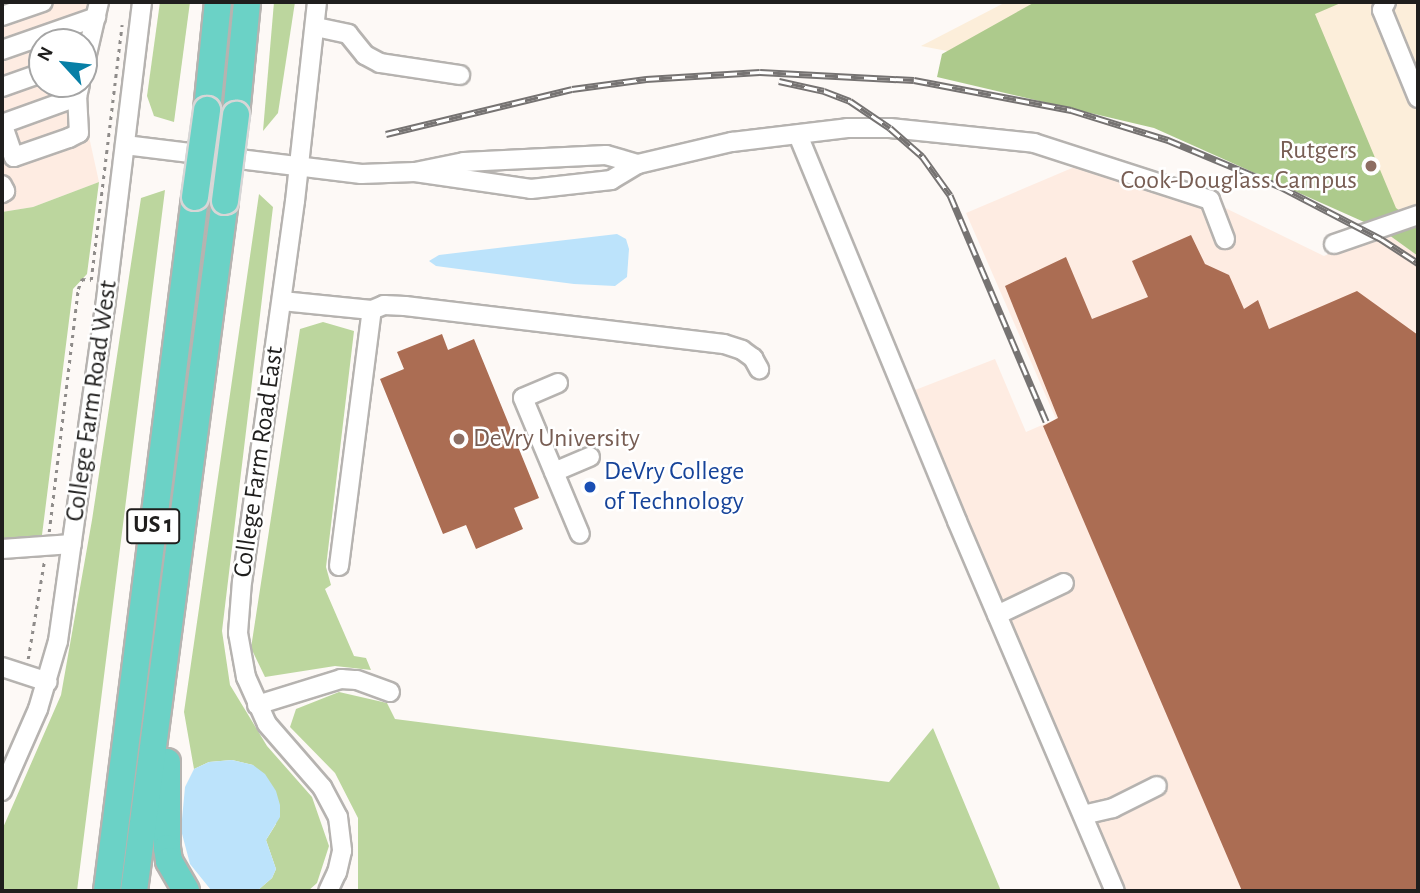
<!DOCTYPE html>
<style>
body{margin:0}
#map{position:relative;width:1420px;height:893px;overflow:hidden;background:#fdf9f6;font-family:"Alegreya Sans",sans-serif}
div>[style]{position:absolute}
.industrial>*{inset:0;background:#feece2}
.education>*{inset:0;background:#fceeda}
.green>*{inset:0;background:#bcd69e}
.forest>*{inset:0;background:#adca8c}
.water>*{inset:0;background:#bce3fb}
.building>*{inset:0;background:#ab6d53}
.path>*{height:2.5px;margin-top:-1.25px;transform-origin:0;background:repeating-linear-gradient(90deg,#8f8c8a 0 3.5px,transparent 0 8.5px)}
.roads{filter:drop-shadow(2px 0 #b6b3b0) drop-shadow(-2px 0 #b6b3b0) drop-shadow(0 2px #b6b3b0) drop-shadow(0 -2px #b6b3b0)}
.minor>*{height:18px;margin:-9px;padding:0 9px;transform-origin:9px;border-radius:9px;background:#fff}
.highway>*{height:26px;margin:-13px;padding:0 13px;transform-origin:13px;border-radius:13px;background:#6bd2c6}
.rail>*{height:7px;margin-top:-3.5px;transform-origin:0;background:repeating-linear-gradient(90deg,#fff 0 13px,#767372 0 26px);box-sizing:border-box;border-block:2px solid #767372}
.bridges{filter:drop-shadow(2px 0 #d7d6d6) drop-shadow(-2px 0 #d7d6d6) drop-shadow(0 2px #d7d6d6) drop-shadow(0 -2px #d7d6d6)}
.highway-bridge>*{height:26px;margin:-13px;padding:0 13px;transform-origin:13px;border-radius:13px;background:#6bd2c6}
.dots>*{width:19px;height:19px;translate:-50% -50%;box-sizing:border-box;border:4px solid #fff;border-radius:50%}
span{translate:-50% -50%;white-space:nowrap;text-align:center;line-height:1.15;-webkit-text-stroke:5px #fff;paint-order:stroke}
.shield-label span{padding:2px 5px;background:#fff;border:2px solid;border-radius:5px;-webkit-text-stroke-width:0}
.shield-label{font-size:24px;color:#1f1e1d;font-weight:700}
.education-label{font-size:26px;color:#785e54}
.right{translate:-100% -50%;text-align:right}
.left{translate:0 -50%;text-align:left}
.street-label{font-size:26px;color:#1f1e1d}
.transit-label{font-size:26px;color:#164399}
.frame{position:absolute;inset:0;border:4px solid #1f1e1d;pointer-events:none}
.north{position:absolute;left:28px;top:28px;width:70px;height:70px;box-sizing:border-box;background:#fff;border:2px solid #a5a5a5;border-radius:50%;rotate:297deg;font-size:19px;font-weight:700;line-height:28px;text-align:center;color:#1f1e1d}
.north::after{content:'';display:block;margin:auto;width:24px;height:32px;background:#077fa6;clip-path:polygon(50% 0,100% 100%,50% 72%,0 100%)}
</style>
<div id="map">
<div class="industrial">
<div style="clip-path:polygon(evenodd,2px 2px,108px 2px,84px 114px,99px 182px,33px 207px,2px 212px,2px 2px,42px 42px,84px 42px,84px 84px,42px 84px,42px 42px)"></div>
<div style="clip-path:polygon(1098px 157px,1176px 184px,1324px 256px,1382px 230px,1418px 256px,1418px 891px,1124px 891px,910px 392px,995px 359px,1026px 432px,1056px 419px,966px 213px)"></div>
</div>
<div class="education">
<div style="clip-path:polygon(1006px 2px,1418px 2px,1418px 227px,1230px 105px,921px 46px)"></div>
</div>
<div class="green">
<div style="clip-path:polygon(160px 2px,190px 2px,174px 122px,154px 116px,147px 96px)"></div>
<div style="clip-path:polygon(274px 2px,295px 2px,278px 113px,263px 131px)"></div>
<div style="clip-path:polygon(99px 182px,87px 274px,73px 289px,42px 535px,2px 542px,2px 212px,33px 207px)"></div>
<div style="clip-path:polygon(165px 190px,77px 891px,2px 891px,2px 830px,61px 695px,92px 520px,141px 198px)"></div>
<div style="clip-path:polygon(259px 194px,273px 207px,222px 631px,230px 685px,267px 746px,312px 797px,329px 846px,317px 883px,308px 891px,257px 891px,272px 878px,276px 869px,266px 840px,276px 824px,253px 765px,232px 760px,209px 762px,194px 769px,184px 712px)"></div>
<div style="clip-path:polygon(323px 322px,354px 331px,326px 567px,331px 585px,325px 589px,354px 656px,366px 658px,371px 670px,335px 666px,265px 677px,251px 648px,300px 329px)"></div>
<div style="clip-path:polygon(339px 692px,387px 703px,395px 719px,889px 782px,933px 728px,1001px 891px,358px 891px,358px 818px,335px 773px,290px 727px,296px 709px)"></div>
</div>
<div class="forest">
<div style="clip-path:polygon(1035px 2px,1343px 2px,1315px 14px,1396px 208px,1418px 224px,1418px 256px,1382px 230px,1154px 128px,937px 77px,942px 54px)"></div>
</div>
<div class="water">
<div style="clip-path:polygon(617px 234px,626px 239px,629px 249px,627px 277px,615px 286px,574px 284px,436px 266px,429px 261px,439px 255px)"></div>
<div style="clip-path:polygon(232px 760px,253px 765px,265px 774px,276px 791px,280px 805px,280px 817px,266px 840px,276px 869px,272px 878px,257px 891px,211px 890px,190px 864px,181px 830px,185px 787px,194px 769px,209px 762px)"></div>
</div>
<div class="building">
<div style="clip-path:polygon(1191px 235px,1205px 264px,1229px 275px,1244px 309px,1258px 300px,1269px 329px,1357px 291px,1418px 335px,1418px 891px,1242px 891px,1043px 426px,1058px 418px,1005px 286px,1066px 257px,1092px 319px,1148px 297px,1132px 261px)"></div>
<div style="clip-path:polygon(442px 334px,448px 350px,474px 339px,539px 498px,514px 508px,523px 529px,476px 549px,466px 525px,443px 534px,380px 379px,404px 369px,397px 352px)"></div>
</div>
<div class="path">
<div style="left:49px;top:532px;width:245px;rotate:-83.2deg"></div>
<div style="left:78px;top:289px;width:11px;rotate:-68deg"></div>
<div style="left:82px;top:279px;width:9px;rotate:6deg"></div>
<div style="left:91px;top:280px;width:257px;rotate:-83.1deg"></div>
<div style="left:28px;top:659px;width:98px;rotate:-80.6deg"></div>
</div>
<div class="roads">
<div class="minor">
<div style="left:317px;top:2px;width:200px;rotate:96.3deg"></div>
<div style="left:295px;top:201px;width:384px;rotate:97.9deg"></div>
<div style="left:242px;top:581px;width:52px;rotate:94.4deg"></div>
<div style="left:238px;top:633px;width:45px;rotate:79.7deg"></div>
<div style="left:246px;top:677px;width:51px;rotate:65.9deg"></div>
<div style="left:267px;top:724px;width:84px;rotate:48.9deg"></div>
<div style="left:322px;top:787px;width:34px;rotate:62deg"></div>
<div style="left:338px;top:817px;width:34px;rotate:83deg"></div>
<div style="left:342px;top:851px;width:22px;rotate:103deg"></div>
<div style="left:337px;top:872px;width:21px;rotate:115deg"></div>
<div style="left:1386px;top:2px;width:9px;rotate:117deg"></div>
<div style="left:1382px;top:10px;width:95px;rotate:67.8deg"></div>
<div style="left:2px;top:16px;width:43px;rotate:-18.9deg"></div>
<div style="left:316px;top:27px;width:33px;rotate:12deg"></div>
<div style="left:348px;top:34px;width:27px;rotate:51deg"></div>
<div style="left:365px;top:55px;width:17px;rotate:28deg"></div>
<div style="left:380px;top:63px;width:81px;rotate:8.5deg"></div>
<div style="left:2px;top:50px;width:100px;rotate:-19.3deg"></div>
<div style="left:84px;top:67px;width:67px;rotate:-77deg"></div>
<div style="left:2px;top:87px;width:42px;rotate:-19.3deg"></div>
<div style="left:2px;top:123px;width:36px;rotate:71deg"></div>
<div style="left:14px;top:157px;width:58px;rotate:-19.1deg"></div>
<div style="left:69px;top:138px;width:11px;rotate:-27deg"></div>
<div style="left:79px;top:133px;width:36px;rotate:-93deg"></div>
<div style="left:2px;top:124px;width:80px;rotate:-19.8deg"></div>
<div style="left:77px;top:97px;width:13px;rotate:-77deg"></div>
<div style="left:798px;top:135px;width:417px;rotate:67.6deg"></div>
<div style="left:957px;top:521px;width:402px;rotate:66.9deg"></div>
<div style="left:125px;top:145px;width:238px;rotate:7deg"></div>
<div style="left:361px;top:174px;width:54px;rotate:-2.1deg"></div>
<div style="left:415px;top:172px;width:50px;rotate:-11.5deg"></div>
<div style="left:464px;top:162px;width:142px;rotate:-2.8deg"></div>
<div style="left:606px;top:155px;width:33px;rotate:16deg"></div>
<div style="left:415px;top:172px;width:117px;rotate:8.3deg"></div>
<div style="left:531px;top:189px;width:81px;rotate:-6.4deg"></div>
<div style="left:611px;top:180px;width:31px;rotate:-31deg"></div>
<div style="left:638px;top:164px;width:97px;rotate:-13.2deg"></div>
<div style="left:732px;top:142px;width:116px;rotate:-6.9deg"></div>
<div style="left:847px;top:128px;width:43px"></div>
<div style="left:890px;top:128px;width:145px;rotate:5.9deg"></div>
<div style="left:1034px;top:143px;width:185px;rotate:17.9deg"></div>
<div style="left:1210px;top:200px;width:42px;rotate:69deg"></div>
<div style="left:2px;top:185px;width:7px;rotate:63deg"></div>
<div style="left:5px;top:191px;width:4px;rotate:146deg"></div>
<div style="left:1334px;top:244px;width:89px;rotate:-19deg"></div>
<div style="left:282px;top:301px;width:90px;rotate:5.7deg"></div>
<div style="left:372px;top:310px;width:13px;rotate:-23deg"></div>
<div style="left:384px;top:305px;width:21px;rotate:3deg"></div>
<div style="left:405px;top:306px;width:321px;rotate:6.8deg"></div>
<div style="left:724px;top:344px;width:19px;rotate:18deg"></div>
<div style="left:742px;top:350px;width:14px;rotate:36deg"></div>
<div style="left:753px;top:358px;width:13px;rotate:61deg"></div>
<div style="left:558px;top:383px;width:38px;rotate:157deg"></div>
<div style="left:523px;top:398px;width:147px;rotate:67.3deg"></div>
<div style="left:554px;top:472px;width:39px;rotate:-23deg"></div>
<div style="left:2px;top:549px;width:70px;rotate:-4.1deg"></div>
<div style="left:339px;top:566px;width:258px;rotate:-82.7deg"></div>
<div style="left:997px;top:615px;width:74px;rotate:-25.5deg"></div>
<div style="left:2px;top:667px;width:48px;rotate:18.1deg"></div>
<div style="left:257px;top:705px;width:88px;rotate:-17.2deg"></div>
<div style="left:341px;top:679px;width:16px;rotate:4deg"></div>
<div style="left:357px;top:680px;width:35px;rotate:20deg"></div>
<div style="left:2px;top:791px;width:90px;rotate:-66.3deg"></div>
<div style="left:38px;top:709px;width:71px;rotate:-73.6deg"></div>
<div style="left:58px;top:641px;width:336px;rotate:-82deg"></div>
<div style="left:105px;top:308px;width:308px;rotate:-83.1deg"></div>
<div style="left:1083px;top:815px;width:31px;rotate:-13deg"></div>
<div style="left:1113px;top:808px;width:49px;rotate:-26.6deg"></div>
</div>
<div class="highway">
<div style="left:207px;top:110px;width:109px;rotate:-84.2deg"></div>
<div style="left:236px;top:115px;width:114px;rotate:-84.4deg"></div>
<div style="left:167px;top:762px;width:86px;rotate:90deg"></div>
<div style="left:167px;top:848px;width:13px;rotate:81deg"></div>
<div style="left:169px;top:861px;width:34px;rotate:60deg"></div>
<div style="left:107px;top:891px;width:700px;rotate:-82.77deg"></div>
<div style="left:134px;top:891px;width:696px;rotate:-82.49deg"></div>
</div>
</div>
<div class="rail">
<div style="left:779px;top:81px;width:46px;rotate:12.5deg"></div>
<div style="left:824px;top:91px;width:28px;rotate:21deg"></div>
<div style="left:850px;top:101px;width:48px;rotate:34deg"></div>
<div style="left:890px;top:128px;width:43px;rotate:41.2deg"></div>
<div style="left:922px;top:156px;width:48px;rotate:54.3deg"></div>
<div style="left:950px;top:195px;width:246px;rotate:67deg"></div>
<div style="left:386px;top:134px;width:191px;rotate:-13.6deg"></div>
<div style="left:572px;top:89px;width:75px;rotate:-7.7deg"></div>
<div style="left:646px;top:79px;width:114px;rotate:-3.5deg"></div>
<div style="left:760px;top:72px;width:154px;rotate:3deg"></div>
<div style="left:914px;top:80px;width:160px;rotate:10.8deg"></div>
<div style="left:1071px;top:110px;width:102px;rotate:17.2deg"></div>
<div style="left:1168px;top:140px;width:122px;rotate:22.6deg"></div>
<div style="left:1281px;top:187px;width:113px;rotate:27.5deg"></div>
<div style="left:1381px;top:239px;width:44px;rotate:33deg"></div>
</div>
<div class="bridges">
<div class="highway-bridge">
<div style="left:195px;top:197px;width:88px;rotate:-82.1deg"></div>
<div style="left:225px;top:201px;width:87px;rotate:-82.7deg"></div>
</div>
</div>
<div class="dots">
<div style="left:1371px;top:166px;background:#8d6e63"></div>
<div style="left:459px;top:439px;background:#8d6e63"></div>
<div style="left:590px;top:487px;background:#1a4fb4"></div>
</div>
<div class="shield-label">
<span style="left:153px;top:526px">US 1</span>
</div>
<div class="education-label">
<span class="right" style="left:1357px;top:166px">Rutgers<br>Cook-Douglass Campus</span>
<span class="left" style="left:473px;top:439px">DeVry University</span>
</div>
<div class="street-label">
<span style="left:92px;top:401px;rotate:-82deg">College Farm Road West</span>
<span style="left:259px;top:462px;rotate:-82deg">College Farm Road East</span>
</div>
<div class="transit-label">
<span class="left" style="left:604px;top:487px">DeVry College<br>of Technology</span>
</div>
<div class="frame"></div>
<div class="north">N</div>
</div>
